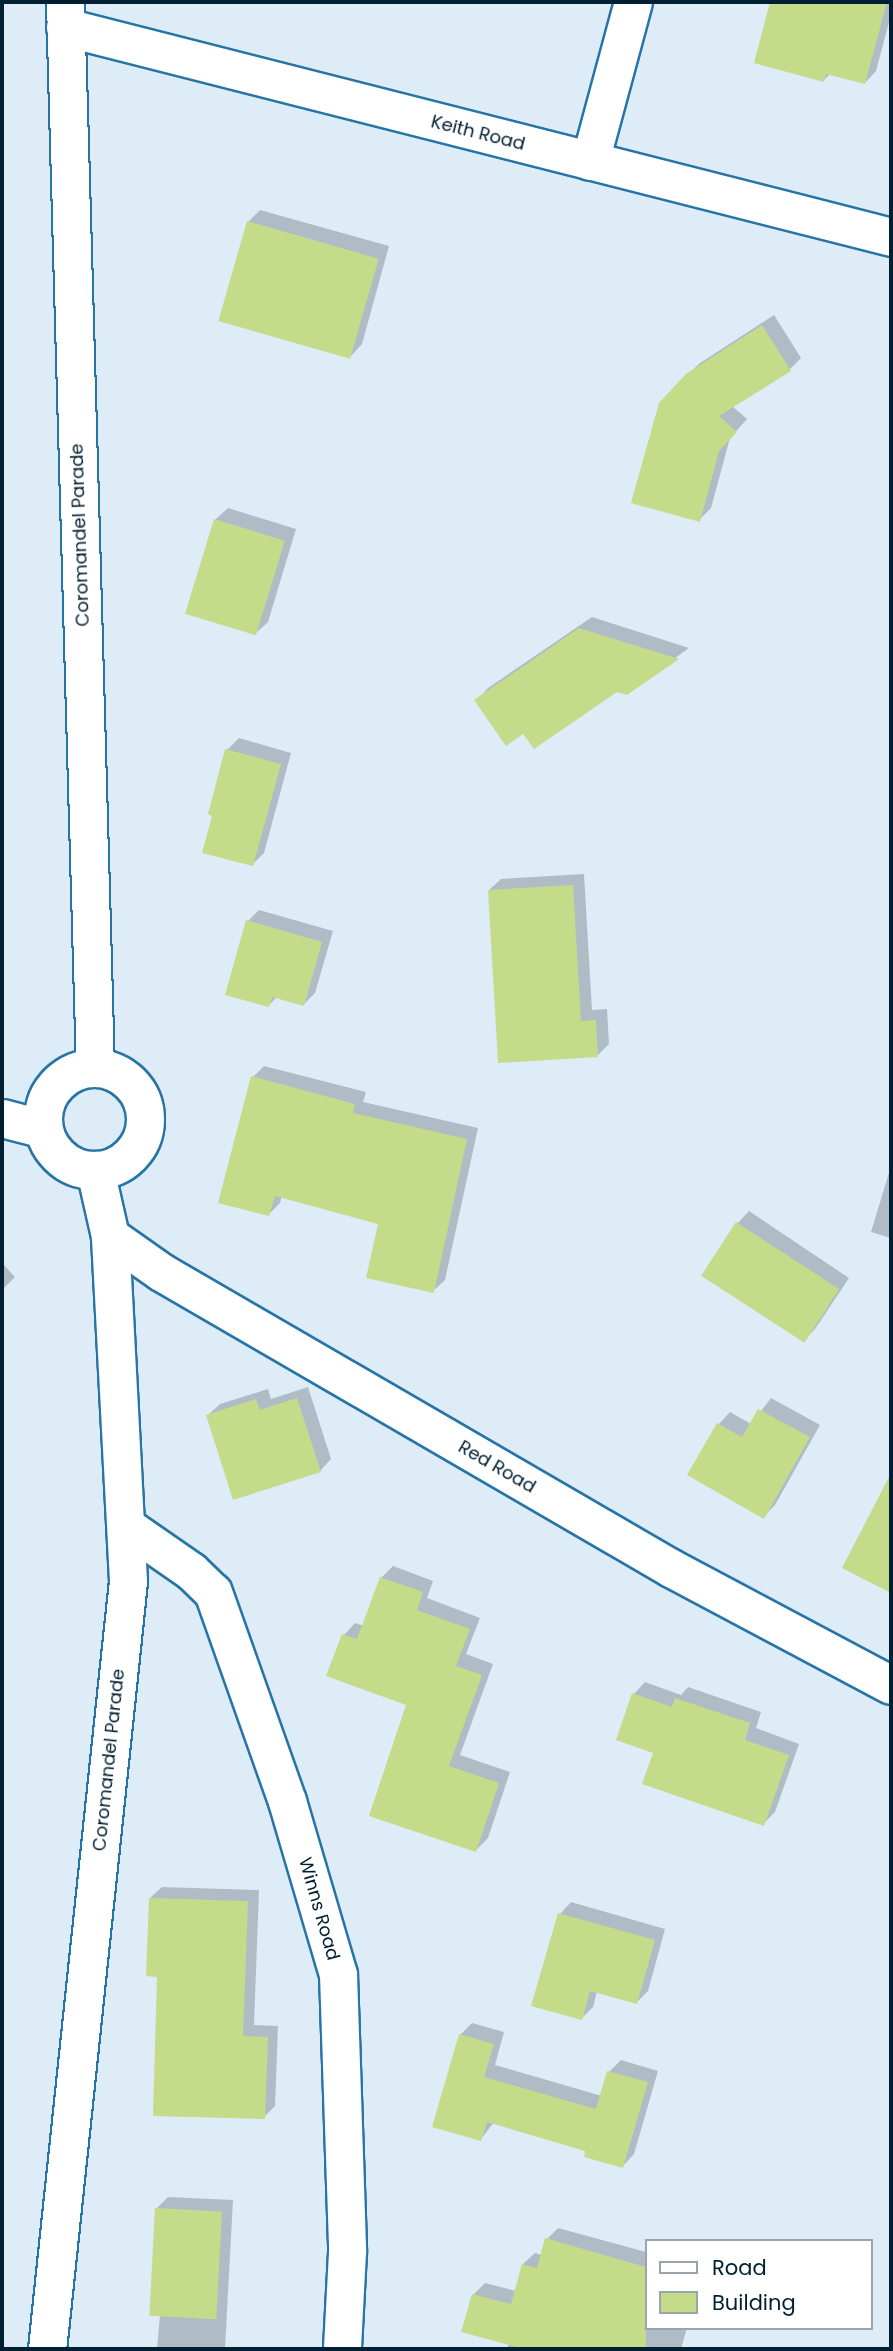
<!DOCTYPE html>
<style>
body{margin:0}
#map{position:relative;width:893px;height:2351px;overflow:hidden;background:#ddecf7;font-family:Poppins,sans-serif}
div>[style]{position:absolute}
.shadow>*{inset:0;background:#0003}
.building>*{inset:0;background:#c4db8a;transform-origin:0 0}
.roads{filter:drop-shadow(2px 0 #2775a7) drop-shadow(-2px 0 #2775a7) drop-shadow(0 2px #2775a7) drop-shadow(0 -2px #2775a7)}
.minor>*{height:37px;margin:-18.5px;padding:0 18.5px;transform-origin:18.5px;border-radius:18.5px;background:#fff}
.minor>.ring{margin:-18.5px;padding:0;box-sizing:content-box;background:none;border:37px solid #fff;border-radius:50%}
span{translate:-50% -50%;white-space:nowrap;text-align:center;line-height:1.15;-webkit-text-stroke:6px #fff;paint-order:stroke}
.street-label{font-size:18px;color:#001f33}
.frame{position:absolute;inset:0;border:4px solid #001f33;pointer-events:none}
.legend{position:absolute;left:645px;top:2239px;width:228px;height:91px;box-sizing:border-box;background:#fff;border:2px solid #99a5ad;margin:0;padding:9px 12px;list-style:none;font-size:21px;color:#001f33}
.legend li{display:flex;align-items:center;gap:14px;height:35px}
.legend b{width:35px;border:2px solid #99a5ad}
</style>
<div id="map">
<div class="shadow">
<div style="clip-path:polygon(772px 2px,891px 2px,891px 15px,876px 71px,865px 83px,831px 73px,824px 80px,756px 62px)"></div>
<div style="clip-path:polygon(260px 210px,389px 246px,362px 344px,351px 356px,248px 222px)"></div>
<div style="clip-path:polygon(774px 315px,801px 358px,790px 369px,732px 406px,747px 419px,730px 438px,711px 508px,699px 520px,687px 375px,700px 363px)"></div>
<div style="clip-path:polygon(228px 508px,296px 529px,268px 622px,256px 633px,188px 612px,216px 519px)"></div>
<div style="clip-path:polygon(592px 617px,689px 648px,627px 693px,617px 690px,524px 732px,477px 700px,488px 688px)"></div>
<div style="clip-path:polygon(239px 738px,291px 753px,264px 853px,253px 864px,214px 815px,227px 750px)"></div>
<div style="clip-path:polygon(584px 874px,592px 1010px,607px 1009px,609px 1044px,597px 1056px,489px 890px,501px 879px)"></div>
<div style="clip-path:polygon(259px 910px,333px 931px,315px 993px,304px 1004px,277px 997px,269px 1005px,248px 921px)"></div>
<div style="clip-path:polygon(264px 1066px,366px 1092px,363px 1102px,478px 1128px,445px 1280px,433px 1291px,380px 1223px,282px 1196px,280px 1203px,269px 1214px,253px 1077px)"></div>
<div style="clip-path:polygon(891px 1166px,891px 1238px,871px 1232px)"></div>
<div style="clip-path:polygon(749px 1211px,849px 1278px,815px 1329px,803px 1341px,704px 1274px,738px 1223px)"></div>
<div style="clip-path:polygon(2px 1263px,15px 1277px,2px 1290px)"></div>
<div style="clip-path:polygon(308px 1387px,331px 1459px,320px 1471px,208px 1415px,220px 1404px,268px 1389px,271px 1399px)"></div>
<div style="clip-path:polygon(771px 1398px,820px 1425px,775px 1505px,763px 1517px,690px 1475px,719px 1424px,730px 1412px,751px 1424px)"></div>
<div style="clip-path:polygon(393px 1566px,433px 1581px,427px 1598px,480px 1618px,466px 1654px,493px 1664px,460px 1755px,510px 1772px,488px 1838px,476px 1850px,409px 1704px,344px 1635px,355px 1623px,364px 1626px,381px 1578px)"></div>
<div style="clip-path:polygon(645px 1682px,681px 1695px,688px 1687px,761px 1712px,756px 1728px,799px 1744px,775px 1812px,763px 1824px,655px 1752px,634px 1694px)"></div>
<div style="clip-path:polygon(162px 1887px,259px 1890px,254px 2025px,278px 2026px,275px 2106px,264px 2117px,159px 1975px,150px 1898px)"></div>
<div style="clip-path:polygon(571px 1902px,665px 1929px,648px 1991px,637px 2002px,597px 1991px,593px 2007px,582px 2018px,560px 1914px)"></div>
<div style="clip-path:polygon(472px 2023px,504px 2032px,495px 2065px,602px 2096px,609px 2072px,621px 2060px,658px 2071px,634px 2154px,623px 2166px,587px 2150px,494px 2122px,481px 2139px,434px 2126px,461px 2034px)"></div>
<div style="clip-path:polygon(168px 2197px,233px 2200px,225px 2349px,157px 2349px,160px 2315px,157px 2208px)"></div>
<div style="clip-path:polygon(558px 2228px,646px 2252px,646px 2328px,687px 2328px,681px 2349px,507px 2349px,509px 2343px,464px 2331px,474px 2294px,485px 2283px,516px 2291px,523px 2264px,535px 2253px,542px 2255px,547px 2239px)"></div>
</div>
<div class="building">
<div style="clip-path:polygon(770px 2px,887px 2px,865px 84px,826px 74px,824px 82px,754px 63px)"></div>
<div style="left:247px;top:221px;width:137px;height:104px;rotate:16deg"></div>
<div style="clip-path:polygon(762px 325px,791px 371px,719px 416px,737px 432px,719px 451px,700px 522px,631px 503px,659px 403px,686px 374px)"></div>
<div style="left:214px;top:519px;width:74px;height:99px;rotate:17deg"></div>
<div style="clip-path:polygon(579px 628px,679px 659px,627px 695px,617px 692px,534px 749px,523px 734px,506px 746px,474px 700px)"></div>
<div style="clip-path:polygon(225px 749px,281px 764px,253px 866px,202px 853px,212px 816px,208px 814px)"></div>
<div style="clip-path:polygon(573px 885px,581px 1021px,596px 1020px,598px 1057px,498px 1063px,488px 890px)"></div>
<div style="clip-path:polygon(246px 920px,322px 942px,304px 1006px,272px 997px,269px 1007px,225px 995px)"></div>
<div style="clip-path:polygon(251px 1076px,355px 1104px,353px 1113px,467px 1139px,434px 1293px,366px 1278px,378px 1224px,275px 1196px,269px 1216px,218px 1203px)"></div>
<div style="left:736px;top:1222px;width:123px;height:64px;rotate:33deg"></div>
<div style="clip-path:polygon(297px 1398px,321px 1472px,233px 1500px,206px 1415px,256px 1399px,260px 1410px)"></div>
<div style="clip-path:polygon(758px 1409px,810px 1437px,764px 1519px,687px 1475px,717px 1423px,742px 1437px)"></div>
<div style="clip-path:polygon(891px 1473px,891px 1593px,842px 1568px)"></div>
<div style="clip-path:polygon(380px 1577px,423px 1592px,417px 1610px,470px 1629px,456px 1666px,482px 1675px,449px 1766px,499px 1783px,476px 1852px,369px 1816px,406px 1705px,326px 1676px,342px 1634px,357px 1639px)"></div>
<div style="clip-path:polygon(632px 1693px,672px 1707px,675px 1698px,750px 1723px,745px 1740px,789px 1755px,764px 1826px,642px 1784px,653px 1753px,616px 1740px)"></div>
<div style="clip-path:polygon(149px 1898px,248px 1901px,243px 2036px,268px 2037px,265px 2119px,153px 2116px,157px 1977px,146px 1976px)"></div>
<div style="clip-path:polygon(558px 1913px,655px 1940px,637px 2004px,590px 1991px,582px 2020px,531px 2006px)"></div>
<div style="clip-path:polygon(459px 2034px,494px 2044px,484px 2077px,596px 2109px,607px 2071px,648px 2082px,623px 2168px,584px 2157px,585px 2151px,487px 2122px,481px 2141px,432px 2127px)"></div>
<div style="left:155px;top:2208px;width:67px;height:108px;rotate:3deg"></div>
<div style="clip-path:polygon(545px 2238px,646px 2267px,646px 2349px,524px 2349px,461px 2332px,472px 2294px,511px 2304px,522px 2264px,537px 2268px)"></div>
</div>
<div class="roads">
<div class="minor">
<div style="left:65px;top:2px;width:1066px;rotate:88.39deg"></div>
<div style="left:65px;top:27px;width:852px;rotate:14.26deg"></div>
<div style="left:590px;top:161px;width:165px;rotate:-74.9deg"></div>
<div class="ring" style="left:43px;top:1068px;width:65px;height:65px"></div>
<div style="left:2px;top:1118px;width:43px;rotate:14.7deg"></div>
<div style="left:110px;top:1236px;width:62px;rotate:35.2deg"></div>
<div style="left:161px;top:1272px;width:590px;rotate:30.13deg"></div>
<div style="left:671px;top:1568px;width:249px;rotate:28deg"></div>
<div style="left:126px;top:1526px;width:79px;rotate:34.7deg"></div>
<div style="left:191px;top:1571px;width:30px;rotate:44deg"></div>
<div style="left:213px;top:1592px;width:222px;rotate:70.5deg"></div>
<div style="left:287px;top:1801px;width:180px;rotate:73.6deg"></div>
<div style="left:338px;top:1974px;width:278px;rotate:88.1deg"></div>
<div style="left:347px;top:2252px;width:97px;rotate:93deg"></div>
<div style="left:47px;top:2349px;width:772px;rotate:-83.98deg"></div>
<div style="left:128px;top:1581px;width:345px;rotate:-93deg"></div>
<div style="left:110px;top:1236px;width:68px;rotate:-102.8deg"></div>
</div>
</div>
<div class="street-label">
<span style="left:478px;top:133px;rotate:14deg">Keith Road</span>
<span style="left:80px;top:535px;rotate:-92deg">Coromandel Parade</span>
<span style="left:497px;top:1467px;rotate:30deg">Red Road</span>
<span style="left:109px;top:1760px;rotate:-84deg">Coromandel Parade</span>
<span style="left:319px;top:1909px;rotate:74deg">Winns Road</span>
</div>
<div class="frame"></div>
<ul class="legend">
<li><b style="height:9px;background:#fff"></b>Road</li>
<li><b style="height:19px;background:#c4db8a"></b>Building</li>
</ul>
</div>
